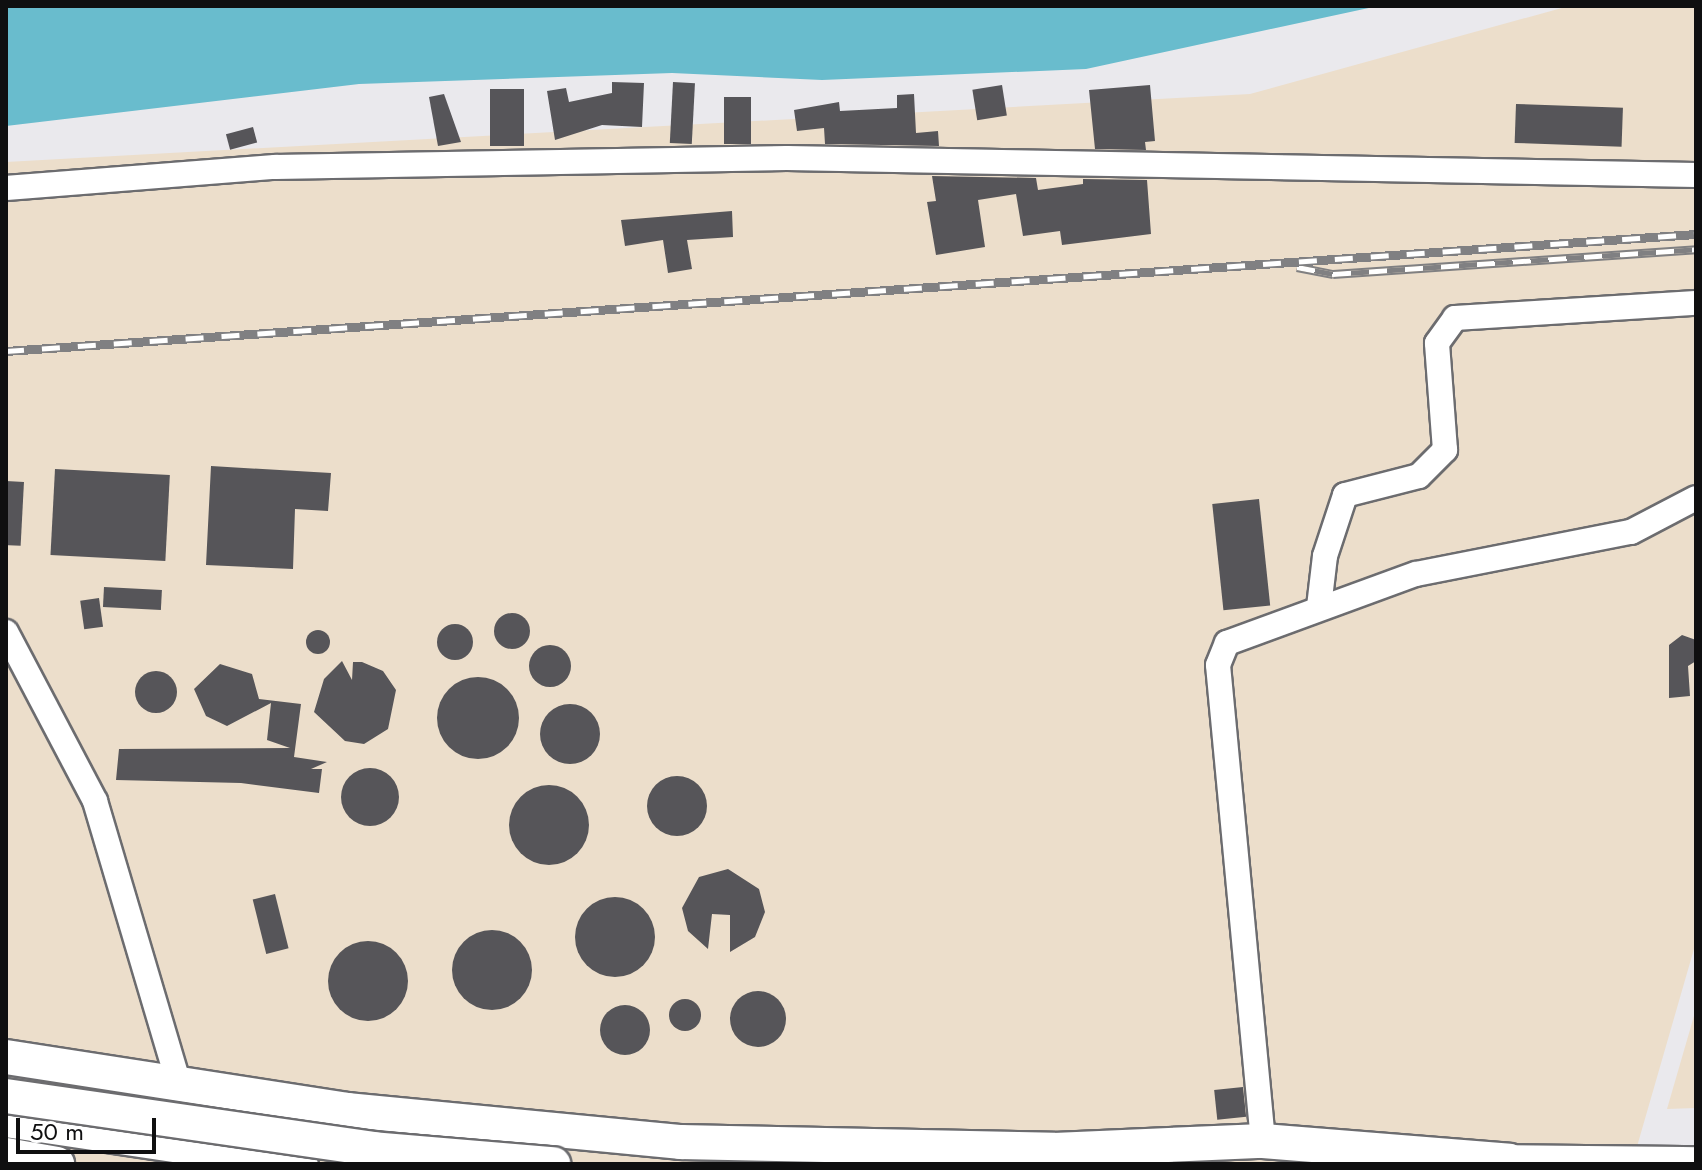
<!DOCTYPE html>
<style>
body{margin:0}
#map{position:relative;width:1702px;height:1170px;overflow:hidden;background:#eae9ed;font-family:Jost,sans-serif}
div>[style]{position:absolute}
.industrial>*{inset:0;background:#ecdecb}
.water>*{inset:0;background:#69bccd}
.building>*{inset:0;background:#565559;transform-origin:0 0}
.round{border-radius:50%}
.roads{filter:drop-shadow(2px 0 #6c6c6f) drop-shadow(-2px 0 #6c6c6f) drop-shadow(0 2px #6c6c6f) drop-shadow(0 -2px #6c6c6f)}
.minor>*{height:24px;margin:-12px;padding:0 12px;transform-origin:12px;border-radius:12px;background:#fff}
.highway>*{height:34px;margin:-17px;padding:0 17px;transform-origin:17px;border-radius:17px;background:#fff}
.rail>*{height:9px;margin-top:-4.5px;transform-origin:0;background:repeating-linear-gradient(90deg,#fff 0 18px,#808082 0 36px);box-sizing:border-box;border-block:2px solid #808082}
.bridges{filter:drop-shadow(2px 0 #6c6c6f) drop-shadow(-2px 0 #6c6c6f) drop-shadow(0 2px #6c6c6f) drop-shadow(0 -2px #6c6c6f)}
.highway-bridge>*{height:34px;margin:-17px;padding:0 17px;transform-origin:17px;border-radius:17px;background:#fff}
span{translate:-50% -50%;white-space:nowrap;text-align:center;line-height:1.15;-webkit-text-stroke:8px #fff;paint-order:stroke}
.frame{position:absolute;inset:0;border:8px solid #0f0f10;pointer-events:none}
.scale{position:absolute;left:16px;top:1118px;width:140px;height:36px;box-sizing:border-box;border:4px solid #0f0f10;border-top:0;padding-left:10px;font-size:24px;line-height:28px;white-space:nowrap;color:#0f0f10;-webkit-text-stroke:6px #fff;paint-order:stroke}
</style>
<div id="map">
<div class="industrial">
<div style="clip-path:polygon(1569px 6px,1696px 6px,1696px 942px,1636px 1150px,1696px 1164px,6px 1164px,6px 162px,1250px 94px)"></div>
<div style="clip-path:polygon(1696px 1009px,1696px 1108px,1667px 1109px)"></div>
</div>
<div class="water">
<div style="clip-path:polygon(6px 6px,1378px 6px,1086px 69px,822px 80px,672px 73px,359px 84px,6px 126px)"></div>
</div>
<div class="building">
<div style="clip-path:polygon(612px 82px,644px 83px,642px 127px,602px 125px,555px 140px,547px 91px,566px 88px,569px 102px,612px 93px)"></div>
<div style="left:673px;top:82px;width:22px;height:61px;rotate:3deg"></div>
<div style="left:1002px;top:85px;width:31px;height:30px;rotate:81deg"></div>
<div style="clip-path:polygon(1150px 85px,1155px 141px,1145px 142px,1146px 150px,1095px 149px,1089px 90px)"></div>
<div style="left:490px;top:89px;width:34px;height:57px"></div>
<div style="clip-path:polygon(444px 94px,461px 142px,438px 146px,429px 97px)"></div>
<div style="clip-path:polygon(914px 94px,916px 133px,938px 131px,939px 146px,825px 144px,824px 128px,797px 131px,794px 110px,839px 102px,840px 111px,897px 108px,897px 95px)"></div>
<div style="left:724px;top:97px;width:27px;height:47px"></div>
<div style="left:1516px;top:104px;width:107px;height:39px;rotate:2deg"></div>
<div style="left:253px;top:127px;width:16px;height:28px;rotate:75deg"></div>
<div style="clip-path:polygon(932px 176px,1036px 178px,1038px 190px,1083px 184px,1083px 179px,1147px 180px,1151px 234px,1062px 245px,1060px 231px,1023px 236px,1016px 194px,978px 200px,985px 247px,936px 255px,927px 202px,936px 201px)"></div>
<div style="clip-path:polygon(732px 211px,733px 237px,687px 240px,692px 269px,668px 273px,663px 240px,625px 246px,621px 220px)"></div>
<div style="clip-path:polygon(211px 466px,331px 473px,328px 511px,295px 509px,293px 569px,206px 565px)"></div>
<div style="left:55px;top:469px;width:115px;height:86px;rotate:3deg"></div>
<div style="left:6px;top:481px;width:18px;height:64px;rotate:3deg"></div>
<div style="left:1259px;top:499px;width:107px;height:47px;rotate:84deg"></div>
<div style="left:104px;top:587px;width:58px;height:20px;rotate:3deg"></div>
<div style="left:99px;top:598px;width:29px;height:19px;rotate:82deg"></div>
<div class="round" style="left:494px;top:613px;width:36px;height:36px"></div>
<div class="round" style="left:437px;top:624px;width:36px;height:36px"></div>
<div class="round" style="left:306px;top:630px;width:24px;height:24px"></div>
<div style="clip-path:polygon(1682px 635px,1696px 640px,1696px 661px,1688px 666px,1690px 696px,1669px 698px,1669px 645px)"></div>
<div class="round" style="left:529px;top:645px;width:42px;height:42px"></div>
<div style="clip-path:polygon(342px 661px,352px 680px,353px 662px,362px 662px,383px 671px,396px 690px,388px 729px,364px 744px,345px 741px,314px 712px,324px 679px)"></div>
<div style="clip-path:polygon(220px 664px,252px 674px,259px 699px,301px 704px,294px 757px,327px 762px,311px 769px,322px 769px,319px 793px,241px 783px,116px 780px,119px 749px,290px 748px,267px 740px,271px 703px,227px 726px,206px 716px,194px 689px)"></div>
<div class="round" style="left:135px;top:671px;width:42px;height:42px"></div>
<div class="round" style="left:437px;top:677px;width:82px;height:82px"></div>
<div class="round" style="left:540px;top:704px;width:60px;height:60px"></div>
<div class="round" style="left:341px;top:768px;width:58px;height:58px"></div>
<div class="round" style="left:647px;top:776px;width:60px;height:60px"></div>
<div class="round" style="left:509px;top:785px;width:80px;height:80px"></div>
<div style="clip-path:polygon(728px 869px,759px 889px,765px 912px,755px 937px,730px 952px,730px 915px,712px 914px,708px 949px,688px 931px,682px 908px,699px 877px)"></div>
<div style="left:275px;top:894px;width:56px;height:23px;rotate:76deg"></div>
<div class="round" style="left:575px;top:897px;width:80px;height:80px"></div>
<div class="round" style="left:452px;top:930px;width:80px;height:80px"></div>
<div class="round" style="left:328px;top:941px;width:80px;height:80px"></div>
<div class="round" style="left:730px;top:991px;width:56px;height:56px"></div>
<div class="round" style="left:669px;top:999px;width:32px;height:32px"></div>
<div class="round" style="left:600px;top:1005px;width:50px;height:50px"></div>
<div style="left:1243px;top:1087px;width:30px;height:29px;rotate:84deg"></div>
</div>
<div class="roads">
<div class="minor">
<div style="left:6px;top:188px;width:270px;rotate:-4.5deg"></div>
<div style="left:275px;top:167px;width:512px;rotate:-1.01deg"></div>
<div style="left:787px;top:158px;width:909px;rotate:1.07deg"></div>
<div style="left:1319px;top:607px;width:51px;rotate:-83.3deg"></div>
<div style="left:1325px;top:556px;width:64px;rotate:-71.8deg"></div>
<div style="left:1345px;top:495px;width:76px;rotate:-14.4deg"></div>
<div style="left:1419px;top:476px;width:37px;rotate:-45deg"></div>
<div style="left:1445px;top:450px;width:107px;rotate:-94.3deg"></div>
<div style="left:1437px;top:343px;width:31px;rotate:-54deg"></div>
<div style="left:1455px;top:318px;width:241px;rotate:-3.6deg"></div>
<div style="left:6px;top:632px;width:191px;rotate:62.2deg"></div>
<div style="left:95px;top:801px;width:293px;rotate:73.5deg"></div>
<div style="left:1263px;top:1141px;width:478px;rotate:-95.4deg"></div>
<div style="left:1218px;top:665px;width:24px;rotate:-68deg"></div>
<div style="left:1227px;top:643px;width:201px;rotate:-20.1deg"></div>
<div style="left:1416px;top:574px;width:219px;rotate:-11.1deg"></div>
<div style="left:1631px;top:532px;width:73px;rotate:-27.6deg"></div>
</div>
<div class="highway">
<div style="left:6px;top:1057px;width:346px;rotate:8.8deg"></div>
<div style="left:348px;top:1110px;width:334px;rotate:5.5deg"></div>
<div style="left:680px;top:1142px;width:374px;rotate:1.2deg"></div>
<div style="left:1054px;top:1150px;width:209px;rotate:-2.5deg"></div>
<div style="left:1263px;top:1141px;width:247px;rotate:4.6deg"></div>
<div style="left:6px;top:1120px;width:298px;rotate:8.5deg"></div>
<div style="left:6px;top:1155px;width:52px;rotate:10deg"></div>
<div style="left:1488px;top:1162px;width:208px;rotate:0.6deg"></div>
</div>
</div>
<div class="rail">
<div style="left:1297px;top:267px;width:37px;rotate:11deg"></div>
<div style="left:1333px;top:274px;width:364px;rotate:-3.9deg"></div>
<div style="left:6px;top:351px;width:1694px;rotate:-3.96deg"></div>
</div>
<div class="bridges">
<div class="highway-bridge">
<div style="left:6px;top:1096px;width:371px;rotate:8.2deg"></div>
<div style="left:373px;top:1149px;width:181px;rotate:4.8deg"></div>
</div>
</div>
<div class="frame"></div>
<div class="scale">50 m</div>
</div>
